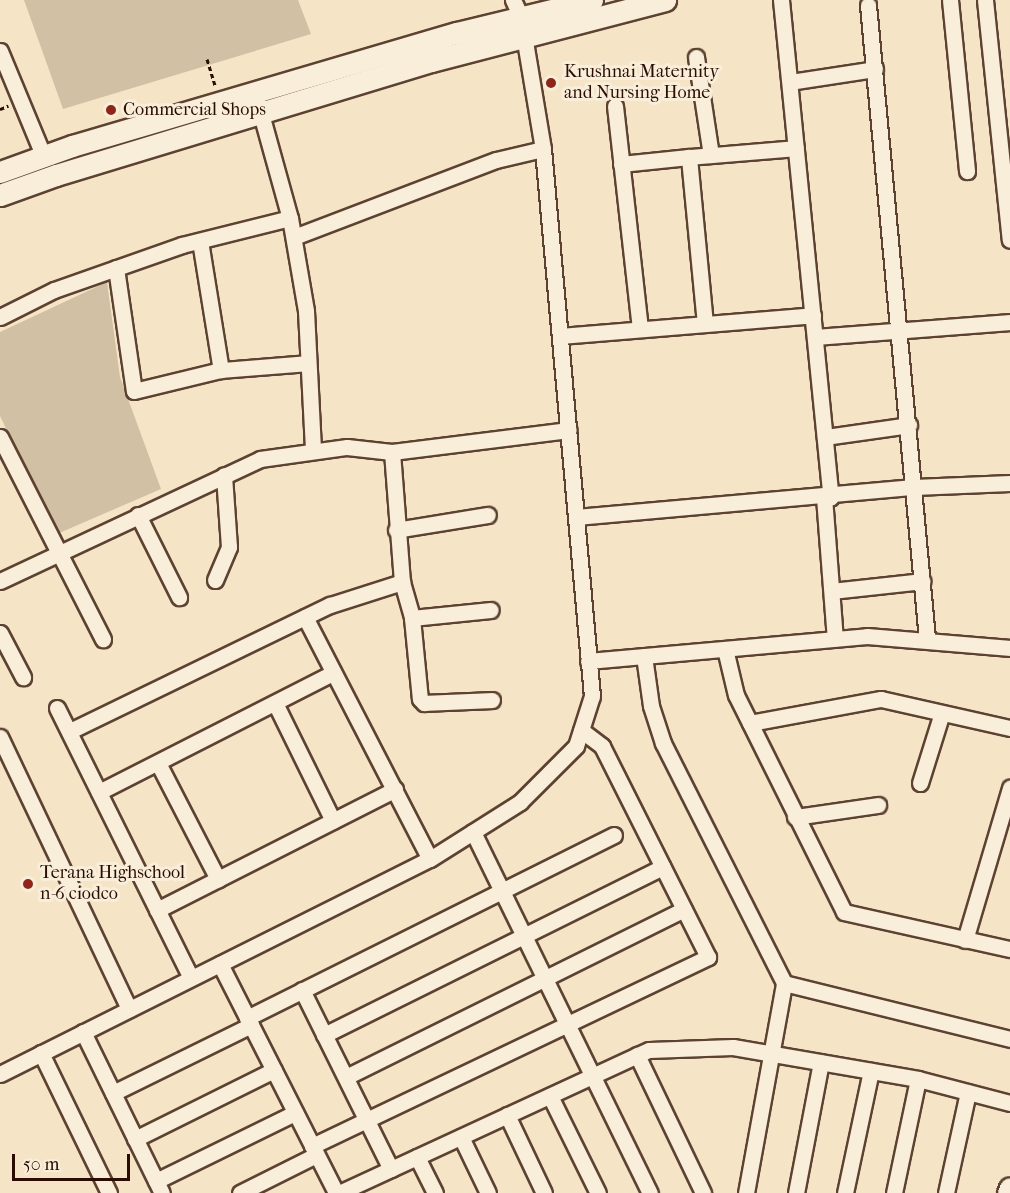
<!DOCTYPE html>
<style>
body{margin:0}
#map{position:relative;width:1010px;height:1193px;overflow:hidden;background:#f5e5c6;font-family:"IM FELL French Canon",serif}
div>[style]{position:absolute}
.green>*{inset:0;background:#d2c0a4}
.path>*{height:3px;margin-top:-1.5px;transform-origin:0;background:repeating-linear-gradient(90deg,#2a0c00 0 4.5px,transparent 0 7.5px)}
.roads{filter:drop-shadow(2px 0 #5d4232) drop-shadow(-2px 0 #5d4232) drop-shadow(0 2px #5d4232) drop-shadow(0 -2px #5d4232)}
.street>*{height:15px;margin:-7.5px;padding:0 7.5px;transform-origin:7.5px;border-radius:7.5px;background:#f8eeda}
.secondary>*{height:21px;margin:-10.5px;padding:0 10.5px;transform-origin:10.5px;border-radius:10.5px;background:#f8eeda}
.dots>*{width:16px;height:16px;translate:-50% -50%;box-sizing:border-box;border:3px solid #f8eeda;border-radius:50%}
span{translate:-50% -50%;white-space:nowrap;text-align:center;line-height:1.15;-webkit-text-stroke:6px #f8eeda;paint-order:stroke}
.poi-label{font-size:18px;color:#2a0c00}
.left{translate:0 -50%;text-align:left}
.scale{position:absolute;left:12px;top:1154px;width:118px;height:27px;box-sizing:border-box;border:3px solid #2a0c00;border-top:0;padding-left:8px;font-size:18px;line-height:21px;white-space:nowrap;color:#2a0c00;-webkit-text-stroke:4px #f8eeda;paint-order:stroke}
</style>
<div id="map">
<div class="green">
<div style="clip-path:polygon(24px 0,298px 0,311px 34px,63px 109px)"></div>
<div style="clip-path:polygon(107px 282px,120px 377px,161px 489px,57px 534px,0 416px,0 332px)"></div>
</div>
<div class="path">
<div style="left:207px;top:59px;width:28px;rotate:73deg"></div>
<div style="left:0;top:109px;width:9px;rotate:-21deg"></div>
</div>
<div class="roads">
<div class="street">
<div style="left:781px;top:0;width:500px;rotate:84.3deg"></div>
<div style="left:950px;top:0;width:172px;rotate:84.3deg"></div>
<div style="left:985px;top:0;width:241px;rotate:84.1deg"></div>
<div style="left:868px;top:5px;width:637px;rotate:84.68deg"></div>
<div style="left:0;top:51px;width:113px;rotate:67.5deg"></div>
<div style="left:696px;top:57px;width:99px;rotate:81.3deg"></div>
<div style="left:790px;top:82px;width:86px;rotate:-8.7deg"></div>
<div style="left:258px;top:103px;width:119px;rotate:74.5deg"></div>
<div style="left:290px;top:218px;width:94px;rotate:80.2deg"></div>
<div style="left:306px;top:311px;width:140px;rotate:87.1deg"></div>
<div style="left:615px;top:106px;width:224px;rotate:83.6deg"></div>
<div style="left:621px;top:164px;width:68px;rotate:-5.9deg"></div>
<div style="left:294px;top:237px;width:216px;rotate:-20.9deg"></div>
<div style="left:496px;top:160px;width:48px;rotate:-13.2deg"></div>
<div style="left:200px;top:241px;width:131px;rotate:80.8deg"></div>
<div style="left:116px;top:268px;width:124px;rotate:81.7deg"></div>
<div style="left:134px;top:391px;width:89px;rotate:-13.6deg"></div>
<div style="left:221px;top:370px;width:87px;rotate:-4.6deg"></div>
<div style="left:0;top:317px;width:60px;rotate:-26.6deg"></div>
<div style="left:54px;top:290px;width:136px;rotate:-19.4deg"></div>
<div style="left:182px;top:245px;width:111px;rotate:-14deg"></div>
<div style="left:705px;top:324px;width:168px;rotate:-95.5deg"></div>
<div style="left:689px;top:157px;width:107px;rotate:-4.8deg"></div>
<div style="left:560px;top:336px;width:254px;rotate:-4.7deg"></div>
<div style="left:815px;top:337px;width:196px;rotate:-4.4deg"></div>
<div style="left:0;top:437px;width:227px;rotate:63deg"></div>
<div style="left:825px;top:437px;width:85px;rotate:-8.1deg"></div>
<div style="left:392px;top:452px;width:130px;rotate:85.6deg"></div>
<div style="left:402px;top:582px;width:37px;rotate:74deg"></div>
<div style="left:412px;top:618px;width:81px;rotate:84.4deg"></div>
<div style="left:420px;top:699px;width:6px;rotate:45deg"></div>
<div style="left:424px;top:703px;width:68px;rotate:-2.5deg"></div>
<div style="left:824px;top:497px;width:142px;rotate:85.6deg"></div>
<div style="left:138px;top:515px;width:92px;rotate:63.4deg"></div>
<div style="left:576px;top:517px;width:339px;rotate:-5.1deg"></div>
<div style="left:914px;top:487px;width:96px;rotate:-2.4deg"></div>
<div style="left:396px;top:530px;width:93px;rotate:-9.3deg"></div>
<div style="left:215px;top:580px;width:36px;rotate:-67deg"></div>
<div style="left:229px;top:547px;width:72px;rotate:-94deg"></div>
<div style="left:0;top:581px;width:287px;rotate:-25.1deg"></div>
<div style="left:260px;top:459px;width:88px;rotate:-7.9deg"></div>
<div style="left:347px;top:447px;width:45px;rotate:6.3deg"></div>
<div style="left:392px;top:452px;width:178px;rotate:-7.1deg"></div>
<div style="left:832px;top:591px;width:91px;rotate:-6.3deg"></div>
<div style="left:305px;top:617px;width:272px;rotate:62.7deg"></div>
<div style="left:412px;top:618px;width:79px;rotate:-5.8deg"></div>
<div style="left:0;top:633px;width:50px;rotate:62.4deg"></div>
<div style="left:725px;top:649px;width:47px;rotate:76.6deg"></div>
<div style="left:736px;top:695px;width:242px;rotate:63.5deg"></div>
<div style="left:844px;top:912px;width:170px;rotate:12.6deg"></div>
<div style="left:644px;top:656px;width:50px;rotate:82deg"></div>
<div style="left:651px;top:706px;width:39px;rotate:72deg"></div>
<div style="left:663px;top:743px;width:269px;rotate:63.2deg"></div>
<div style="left:784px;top:983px;width:233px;rotate:13.9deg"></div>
<div style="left:588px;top:661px;width:280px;rotate:-5.1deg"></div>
<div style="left:867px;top:636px;width:144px;rotate:4.8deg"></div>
<div style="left:276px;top:705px;width:129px;rotate:63.8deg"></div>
<div style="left:57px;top:708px;width:301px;rotate:63.6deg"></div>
<div style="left:750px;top:723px;width:133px;rotate:-10.4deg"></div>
<div style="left:881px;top:699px;width:132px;rotate:12.7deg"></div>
<div style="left:70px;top:731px;width:289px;rotate:-25.9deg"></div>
<div style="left:330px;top:605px;width:76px;rotate:-17.7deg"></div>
<div style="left:0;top:737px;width:301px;rotate:64.6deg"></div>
<div style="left:158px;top:763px;width:131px;rotate:62.7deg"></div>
<div style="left:920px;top:783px;width:73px;rotate:-72.6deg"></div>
<div style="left:99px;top:792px;width:263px;rotate:-27deg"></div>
<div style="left:795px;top:817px;width:84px;rotate:-8.2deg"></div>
<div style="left:473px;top:832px;width:402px;rotate:63.9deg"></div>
<div style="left:157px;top:910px;width:267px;rotate:-26.9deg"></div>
<div style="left:965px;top:940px;width:159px;rotate:-73.5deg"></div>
<div style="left:220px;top:964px;width:257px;rotate:63.1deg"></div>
<div style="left:302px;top:990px;width:200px;rotate:63.6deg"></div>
<div style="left:247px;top:1018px;width:410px;rotate:-26.5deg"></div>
<div style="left:83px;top:1032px;width:179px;rotate:63.9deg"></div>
<div style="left:324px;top:1035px;width:378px;rotate:-26.4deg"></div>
<div style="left:41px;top:1053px;width:156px;rotate:64.1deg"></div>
<div style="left:637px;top:1055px;width:153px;rotate:64.4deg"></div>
<div style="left:0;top:1074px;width:481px;rotate:-26.6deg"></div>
<div style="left:430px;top:859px;width:107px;rotate:-32.3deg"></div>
<div style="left:520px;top:802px;width:79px;rotate:-45deg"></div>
<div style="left:576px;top:746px;width:52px;rotate:-72.3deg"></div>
<div style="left:592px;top:696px;width:549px;rotate:-95.12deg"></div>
<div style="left:543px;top:149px;width:134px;rotate:-99.5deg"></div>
<div style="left:521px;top:17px;width:19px;rotate:-115deg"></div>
<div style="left:346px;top:1077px;width:377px;rotate:-26.4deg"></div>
<div style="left:113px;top:1093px;width:154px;rotate:-26.2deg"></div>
<div style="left:550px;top:1096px;width:108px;rotate:63.7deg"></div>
<div style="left:507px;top:1115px;width:86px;rotate:64.6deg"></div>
<div style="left:461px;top:1137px;width:62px;rotate:64.3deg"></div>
<div style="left:135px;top:1139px;width:155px;rotate:-26.4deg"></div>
<div style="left:312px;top:1146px;width:439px;rotate:-25.5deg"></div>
<div style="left:708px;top:957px;width:236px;rotate:-116.7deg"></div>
<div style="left:602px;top:746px;width:26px;rotate:-143deg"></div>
<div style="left:417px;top:1157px;width:40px;rotate:63.4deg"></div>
<div style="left:156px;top:1181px;width:155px;rotate:-26.1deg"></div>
<div style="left:240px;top:1193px;width:85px;rotate:-26.6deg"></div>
<div style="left:339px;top:1193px;width:341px;rotate:-24.8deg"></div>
<div style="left:649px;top:1050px;width:84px;rotate:-2deg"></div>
<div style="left:733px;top:1047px;width:188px;rotate:9.8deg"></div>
<div style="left:918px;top:1079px;width:95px;rotate:14.6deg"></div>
<div style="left:746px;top:1193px;width:213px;rotate:-79.7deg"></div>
<div style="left:796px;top:1193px;width:133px;rotate:-79.2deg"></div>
<div style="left:845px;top:1193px;width:125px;rotate:-78deg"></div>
<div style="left:894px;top:1193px;width:116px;rotate:-78.1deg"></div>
<div style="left:946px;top:1193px;width:103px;rotate:-77.7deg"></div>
</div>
<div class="secondary">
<div style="left:0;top:172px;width:77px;rotate:-19.9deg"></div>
<div style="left:72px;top:146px;width:401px;rotate:-16.4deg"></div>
<div style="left:457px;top:33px;width:139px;rotate:-13.7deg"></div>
<div style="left:0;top:195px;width:59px;rotate:-19.7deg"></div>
<div style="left:56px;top:175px;width:392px;rotate:-16.9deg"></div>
<div style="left:431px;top:61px;width:242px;rotate:-14.6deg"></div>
<div style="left:1008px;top:1193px;width:5px;rotate:-68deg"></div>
</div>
</div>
<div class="dots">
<div style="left:551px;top:83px;background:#8f2418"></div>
<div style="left:111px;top:110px;background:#8f2418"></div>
<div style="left:28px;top:884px;background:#8f2418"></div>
</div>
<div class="poi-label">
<span class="left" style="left:564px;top:83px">Krushnai Maternity<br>and Nursing Home</span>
<span class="left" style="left:123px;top:110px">Commercial Shops</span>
<span class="left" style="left:40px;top:884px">Terana Highschool<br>n-6 ciodco</span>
</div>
<div class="scale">50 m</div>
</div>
